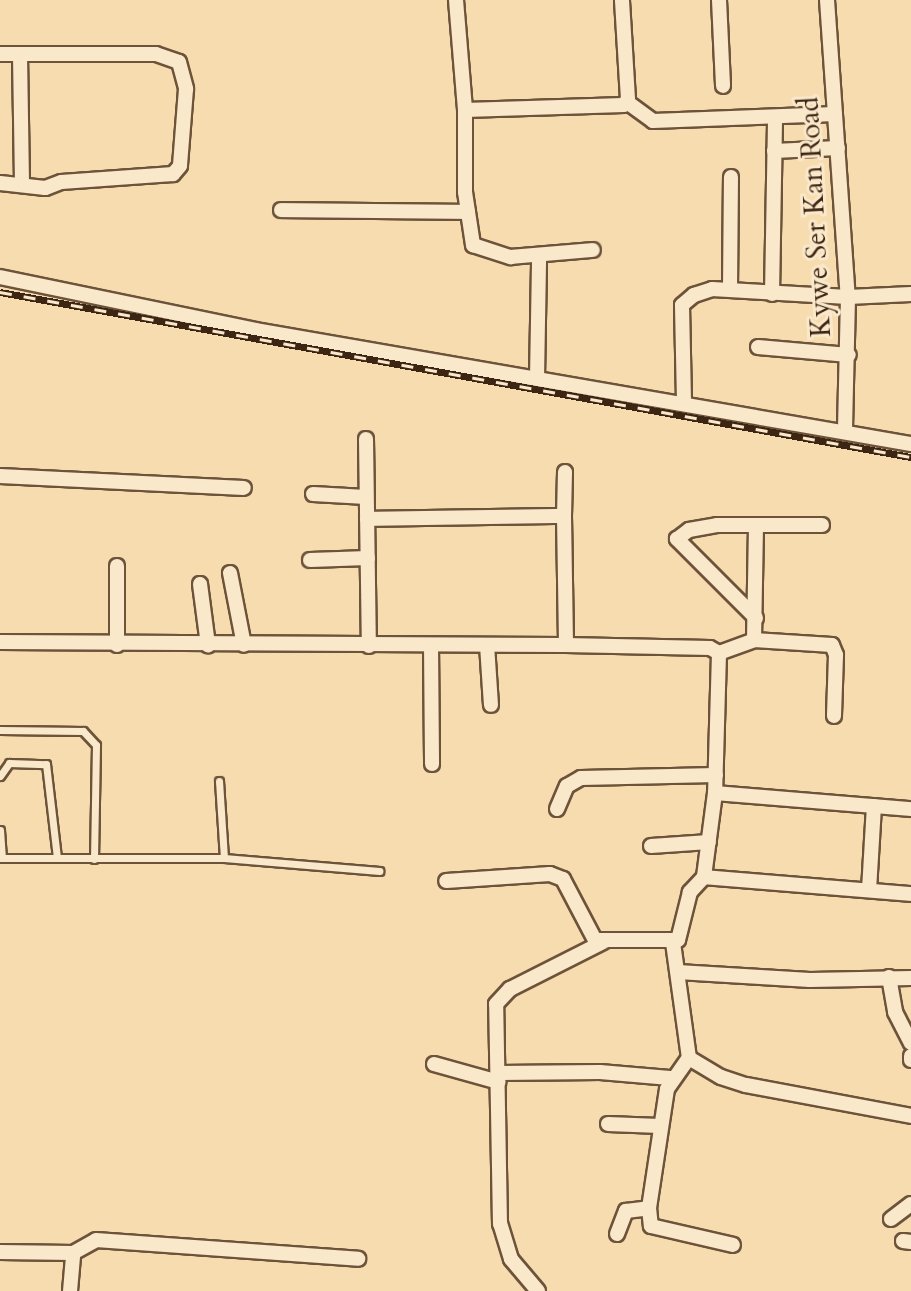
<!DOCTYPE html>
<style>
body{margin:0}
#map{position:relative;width:911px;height:1291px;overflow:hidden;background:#f7dcaf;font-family:Cardo,serif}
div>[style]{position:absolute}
.roads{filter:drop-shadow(2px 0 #6c533a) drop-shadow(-2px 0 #6c533a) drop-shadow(0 2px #6c533a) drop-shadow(0 -2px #6c533a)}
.service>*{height:7px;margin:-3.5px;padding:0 3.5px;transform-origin:3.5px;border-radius:3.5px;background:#fae8cb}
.minor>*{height:14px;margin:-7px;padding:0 7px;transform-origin:7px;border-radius:7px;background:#fae8cb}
.rail>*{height:7px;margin-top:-3.5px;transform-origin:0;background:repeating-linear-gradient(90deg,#fae8cb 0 12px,#3d2513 0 24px);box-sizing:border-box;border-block:2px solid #3d2513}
span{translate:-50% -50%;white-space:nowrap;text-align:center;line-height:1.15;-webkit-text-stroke:6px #fae8cb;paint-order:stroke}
.street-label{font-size:28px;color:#3d2513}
</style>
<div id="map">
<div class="roads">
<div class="service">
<div style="left:0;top:730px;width:83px;rotate:0.7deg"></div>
<div style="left:83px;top:731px;width:19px;rotate:47deg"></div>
<div style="left:96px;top:745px;width:114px;rotate:91deg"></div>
<div style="left:0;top:776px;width:16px;rotate:-55deg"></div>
<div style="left:9px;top:763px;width:37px;rotate:2deg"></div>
<div style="left:46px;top:764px;width:94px;rotate:83.3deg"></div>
<div style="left:219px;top:781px;width:77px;rotate:86.3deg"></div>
<div style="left:0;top:830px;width:28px;rotate:86deg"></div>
<div style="left:0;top:858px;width:224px"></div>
<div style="left:224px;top:858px;width:156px;rotate:4.8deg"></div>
</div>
<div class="minor">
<div style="left:456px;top:0;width:110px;rotate:85.3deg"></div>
<div style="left:465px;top:110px;width:159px;rotate:-1.8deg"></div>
<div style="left:624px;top:105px;width:7px;rotate:-56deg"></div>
<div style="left:628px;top:99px;width:99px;rotate:-93.5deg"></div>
<div style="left:719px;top:0;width:86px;rotate:87.3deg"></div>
<div style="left:827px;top:0;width:298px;rotate:86deg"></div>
<div style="left:848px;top:297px;width:134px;rotate:91.3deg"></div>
<div style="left:0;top:54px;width:156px"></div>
<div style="left:156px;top:54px;width:24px;rotate:19deg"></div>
<div style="left:179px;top:62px;width:28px;rotate:75deg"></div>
<div style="left:186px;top:89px;width:77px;rotate:94.5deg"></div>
<div style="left:180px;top:166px;width:11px;rotate:131deg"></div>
<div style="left:173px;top:174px;width:112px;rotate:175.9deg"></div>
<div style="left:61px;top:182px;width:17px;rotate:159deg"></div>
<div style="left:45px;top:188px;width:45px;rotate:-173.7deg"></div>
<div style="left:20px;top:55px;width:130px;rotate:89.1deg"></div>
<div style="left:627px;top:102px;width:32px;rotate:36deg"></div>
<div style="left:653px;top:121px;width:182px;rotate:-2.2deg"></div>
<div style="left:465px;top:110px;width:82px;rotate:90deg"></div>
<div style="left:465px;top:192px;width:54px;rotate:81.4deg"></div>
<div style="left:473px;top:245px;width:40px;rotate:18deg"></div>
<div style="left:511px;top:257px;width:82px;rotate:-4.9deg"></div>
<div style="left:774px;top:151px;width:64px;rotate:-2.7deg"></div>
<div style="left:281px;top:210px;width:187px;rotate:0.6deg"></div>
<div style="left:0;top:277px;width:260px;rotate:11.7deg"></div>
<div style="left:255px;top:330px;width:666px;rotate:9.86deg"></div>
<div style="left:730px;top:289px;width:112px;rotate:-89.5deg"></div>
<div style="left:772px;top:294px;width:177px;rotate:-89deg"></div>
<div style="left:758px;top:347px;width:91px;rotate:5deg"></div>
<div style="left:537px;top:378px;width:120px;rotate:-89deg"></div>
<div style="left:684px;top:401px;width:96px;rotate:-91.2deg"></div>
<div style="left:682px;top:305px;width:16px;rotate:-40deg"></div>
<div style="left:694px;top:295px;width:19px;rotate:-18deg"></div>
<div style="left:712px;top:289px;width:136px;rotate:3.4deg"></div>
<div style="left:848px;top:297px;width:63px;rotate:-2.7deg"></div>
<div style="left:366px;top:439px;width:207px;rotate:89.2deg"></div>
<div style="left:0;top:476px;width:244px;rotate:2.8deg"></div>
<div style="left:313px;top:494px;width:53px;rotate:3.2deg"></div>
<div style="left:564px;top:516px;width:44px;rotate:-88.7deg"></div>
<div style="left:367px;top:519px;width:197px;rotate:-0.9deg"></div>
<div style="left:564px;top:516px;width:129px;rotate:89.1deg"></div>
<div style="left:310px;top:560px;width:58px;rotate:-2deg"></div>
<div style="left:117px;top:566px;width:79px;rotate:90deg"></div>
<div style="left:230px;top:573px;width:73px;rotate:79deg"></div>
<div style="left:200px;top:584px;width:62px;rotate:82.5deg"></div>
<div style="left:756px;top:618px;width:112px;rotate:-135deg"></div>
<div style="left:677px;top:539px;width:15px;rotate:-37deg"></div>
<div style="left:689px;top:530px;width:28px;rotate:-10deg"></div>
<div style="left:717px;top:525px;width:105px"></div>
<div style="left:754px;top:640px;width:115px;rotate:-89deg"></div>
<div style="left:0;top:642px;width:566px;rotate:0.3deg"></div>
<div style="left:566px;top:645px;width:144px;rotate:1.2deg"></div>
<div style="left:710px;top:648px;width:10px;rotate:29deg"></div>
<div style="left:719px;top:653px;width:140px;rotate:91.6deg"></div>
<div style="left:715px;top:793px;width:85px;rotate:97.5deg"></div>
<div style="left:704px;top:877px;width:21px;rotate:133deg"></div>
<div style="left:690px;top:892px;width:49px;rotate:104deg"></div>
<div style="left:678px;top:940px;width:83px;rotate:180deg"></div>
<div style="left:595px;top:940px;width:69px;rotate:-117.7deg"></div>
<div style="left:563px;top:879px;width:14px;rotate:-159deg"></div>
<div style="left:550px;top:874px;width:104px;rotate:176.1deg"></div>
<div style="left:431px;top:645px;width:119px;rotate:89.5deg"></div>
<div style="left:487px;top:645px;width:60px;rotate:86.2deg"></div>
<div style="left:719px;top:653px;width:37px;rotate:-20deg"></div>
<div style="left:754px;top:640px;width:78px;rotate:3.7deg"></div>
<div style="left:832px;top:645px;width:11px;rotate:68deg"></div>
<div style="left:836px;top:655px;width:61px;rotate:91.9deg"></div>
<div style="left:715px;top:793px;width:197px;rotate:4.7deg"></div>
<div style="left:557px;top:809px;width:25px;rotate:-67deg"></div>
<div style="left:567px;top:786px;width:16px;rotate:-30deg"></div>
<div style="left:581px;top:778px;width:135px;rotate:-1.3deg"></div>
<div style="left:651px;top:846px;width:58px;rotate:-3.9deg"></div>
<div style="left:704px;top:877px;width:208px;rotate:4.7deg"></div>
<div style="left:869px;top:890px;width:84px;rotate:-86.6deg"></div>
<div style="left:678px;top:972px;width:132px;rotate:3.5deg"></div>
<div style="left:810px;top:980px;width:101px;rotate:-1.1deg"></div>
<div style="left:889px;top:977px;width:36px;rotate:80deg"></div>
<div style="left:895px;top:1012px;width:35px;rotate:63deg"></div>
<div style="left:689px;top:1058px;width:37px;rotate:31deg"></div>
<div style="left:721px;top:1077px;width:26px;rotate:18deg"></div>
<div style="left:746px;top:1085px;width:168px;rotate:10.6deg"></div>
<div style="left:911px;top:1060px;width:4px;rotate:-90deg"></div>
<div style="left:434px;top:1064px;width:67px;rotate:15.5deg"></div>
<div style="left:499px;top:1073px;width:101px;rotate:-0.6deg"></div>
<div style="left:600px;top:1072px;width:70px;rotate:4.9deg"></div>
<div style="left:608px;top:1124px;width:52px;rotate:2.2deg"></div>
<div style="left:649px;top:1208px;width:18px;rotate:84deg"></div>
<div style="left:651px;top:1226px;width:84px;rotate:13deg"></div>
<div style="left:891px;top:1219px;width:25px;rotate:-37deg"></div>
<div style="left:617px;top:1234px;width:25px;rotate:-69deg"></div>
<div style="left:626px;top:1211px;width:23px;rotate:-7deg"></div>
<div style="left:649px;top:1208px;width:120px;rotate:-81.4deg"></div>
<div style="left:667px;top:1089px;width:38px;rotate:-55deg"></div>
<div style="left:689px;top:1058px;width:116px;rotate:-97.9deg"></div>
<div style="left:903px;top:1241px;width:8px;rotate:7deg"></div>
<div style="left:0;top:1252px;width:73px;rotate:0.8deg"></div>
<div style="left:70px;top:1291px;width:38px;rotate:-85deg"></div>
<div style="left:73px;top:1253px;width:26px;rotate:-29deg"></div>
<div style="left:96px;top:1240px;width:263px;rotate:4.1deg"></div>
<div style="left:538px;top:1291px;width:42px;rotate:-130.2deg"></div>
<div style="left:511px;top:1259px;width:37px;rotate:-107deg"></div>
<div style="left:500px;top:1224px;width:220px;rotate:-91deg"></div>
<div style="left:496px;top:1004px;width:21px;rotate:-47deg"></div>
<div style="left:510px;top:989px;width:104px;rotate:-26.8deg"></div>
</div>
</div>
<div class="rail">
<div style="left:0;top:292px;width:926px;rotate:10.27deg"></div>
</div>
<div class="street-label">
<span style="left:815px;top:217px;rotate:-93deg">Kywe Ser Kan Road</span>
</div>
</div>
